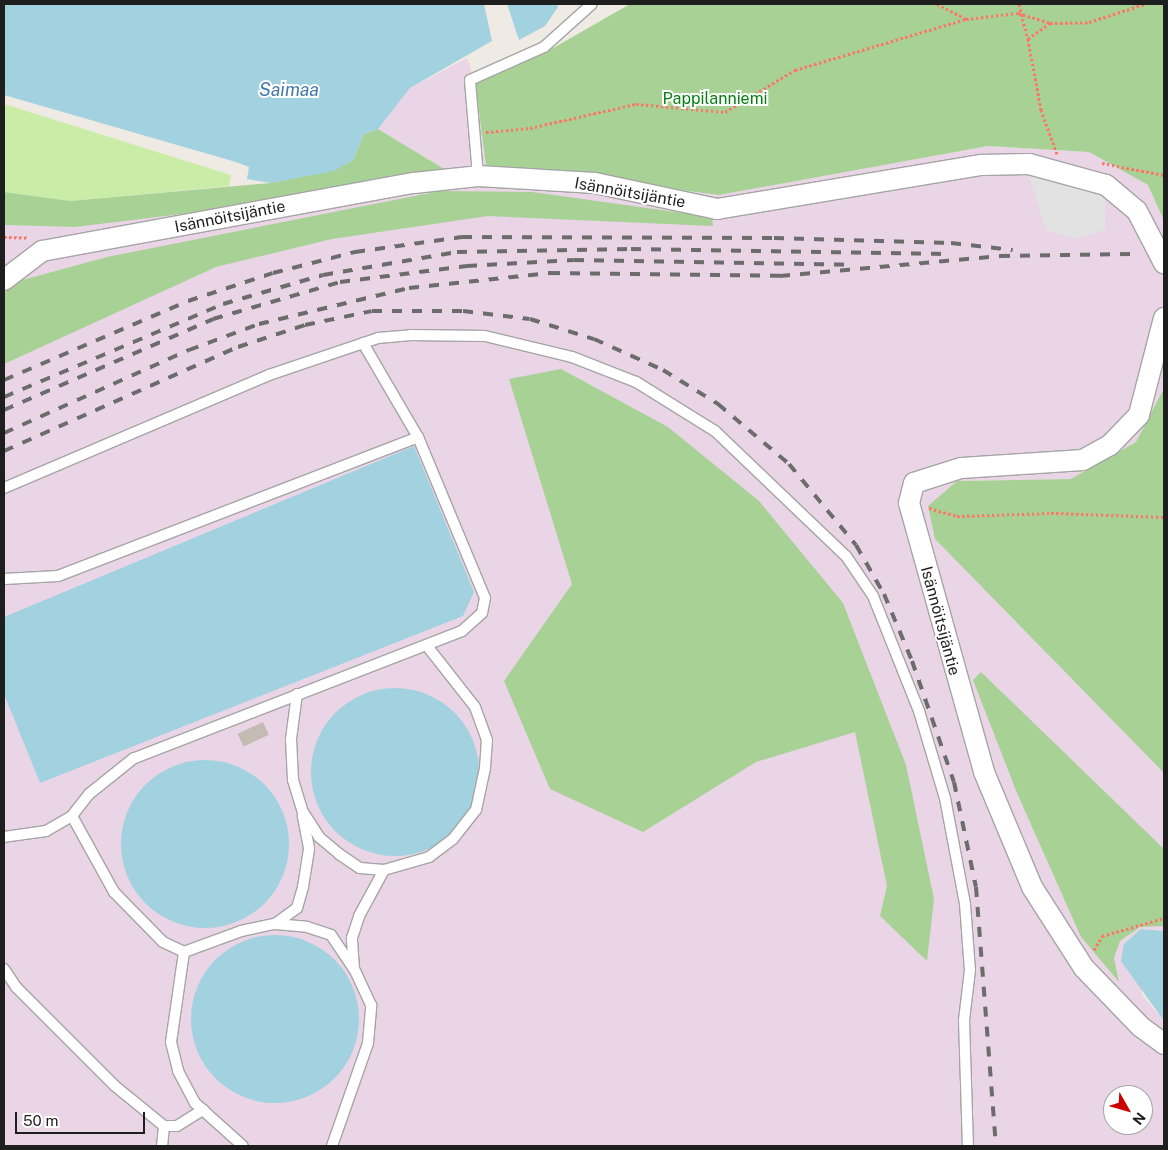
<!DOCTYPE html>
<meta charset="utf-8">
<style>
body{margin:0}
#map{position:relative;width:1168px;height:1150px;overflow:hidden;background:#efebe4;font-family:"Public Sans",sans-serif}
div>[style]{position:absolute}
.industrial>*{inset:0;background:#e9d5e5}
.grass>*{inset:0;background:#c9eca7}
.forest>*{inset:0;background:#a8d196}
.parking>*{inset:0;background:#e2e2e2}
.water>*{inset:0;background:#a2d1df}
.round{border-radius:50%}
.building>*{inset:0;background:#c4bbb3;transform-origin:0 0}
.path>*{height:3px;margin-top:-1.5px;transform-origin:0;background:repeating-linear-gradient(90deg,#ff7565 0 2.5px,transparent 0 5px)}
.roads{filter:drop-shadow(1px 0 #a5a5a5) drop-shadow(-1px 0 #a5a5a5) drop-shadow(0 1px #a5a5a5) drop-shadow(0 -1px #a5a5a5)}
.lane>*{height:10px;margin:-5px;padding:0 5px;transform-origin:5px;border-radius:5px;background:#fff}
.street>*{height:20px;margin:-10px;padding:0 10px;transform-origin:10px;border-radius:10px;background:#fff}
.rail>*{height:4px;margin-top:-2px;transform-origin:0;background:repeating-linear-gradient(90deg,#6c6c6c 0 10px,transparent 0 20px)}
span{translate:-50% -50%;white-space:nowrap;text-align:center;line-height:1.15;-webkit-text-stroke:4px #fff;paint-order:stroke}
.park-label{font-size:16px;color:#078111}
.street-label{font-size:16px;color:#1e1e1e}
.water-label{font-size:18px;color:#4377aa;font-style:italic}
.frame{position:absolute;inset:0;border:5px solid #1e1e1e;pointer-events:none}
.north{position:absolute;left:1103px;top:1085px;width:50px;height:50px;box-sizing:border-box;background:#fff;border:1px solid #a5a5a5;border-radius:50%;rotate:128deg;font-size:14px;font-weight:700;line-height:20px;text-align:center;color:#1e1e1e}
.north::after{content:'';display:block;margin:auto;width:18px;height:22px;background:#c00;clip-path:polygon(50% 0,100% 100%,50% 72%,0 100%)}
.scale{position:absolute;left:15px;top:1112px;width:130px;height:22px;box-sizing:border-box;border:2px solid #1e1e1e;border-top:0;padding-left:6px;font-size:15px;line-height:18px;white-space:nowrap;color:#1e1e1e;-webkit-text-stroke:4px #fff;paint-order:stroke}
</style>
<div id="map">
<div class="industrial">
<div style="clip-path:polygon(evenodd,467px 58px,475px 82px,486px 165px,719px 195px,988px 146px,1089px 152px,1148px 185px,1164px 221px,1164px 388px,1136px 442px,1071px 479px,957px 481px,936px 539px,1164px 773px,1164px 931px,1141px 929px,1142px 995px,1164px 1021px,1164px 1146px,4px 1146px,4px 225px,75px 227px,445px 169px,378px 129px,410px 88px,467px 58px,1113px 1095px,1143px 1095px,1143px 1125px,1113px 1125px,1113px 1095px)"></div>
</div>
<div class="grass">
<div style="clip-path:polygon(4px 104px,231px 175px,229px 186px,70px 201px,4px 192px)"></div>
</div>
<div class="forest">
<div style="clip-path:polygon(630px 4px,1164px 4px,1164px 221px,1148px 185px,1089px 152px,988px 146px,719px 195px,486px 165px,475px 82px,548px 51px)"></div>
<div style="clip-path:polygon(378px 129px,446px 170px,231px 208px,75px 227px,4px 225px,4px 192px,70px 201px,271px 183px,334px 170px,353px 160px,364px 134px)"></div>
<div style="clip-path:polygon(440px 191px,532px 192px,712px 217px,713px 226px,488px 216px,332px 239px,216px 267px,4px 364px,4px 293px,19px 281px,107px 257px)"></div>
<div style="clip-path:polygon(561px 369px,668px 427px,759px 501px,843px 603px,906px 765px,934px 899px,927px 961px,880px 916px,887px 886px,855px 732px,756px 762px,643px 832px,550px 789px,504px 681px,572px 584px,509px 379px)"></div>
<div style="clip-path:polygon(1164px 388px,1164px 773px,935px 539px,928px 506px,957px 481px,1071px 479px,1136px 442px)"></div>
<div style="clip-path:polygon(981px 672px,1164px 849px,1164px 926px,1140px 927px,1120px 941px,1114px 958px,1119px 982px,1081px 937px,1017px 793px,973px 680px)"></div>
</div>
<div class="parking">
<div style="clip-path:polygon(1025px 164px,1106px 185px,1105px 230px,1076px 239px,1046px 230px)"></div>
</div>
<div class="water">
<div style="clip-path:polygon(4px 4px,484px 4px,492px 41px,410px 88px,378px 129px,364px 134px,353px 160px,334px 171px,271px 183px,247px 179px,249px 167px,236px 162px,4px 95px)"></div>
<div style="clip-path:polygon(507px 4px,557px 4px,558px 7px,545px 26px,519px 40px)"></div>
<div style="clip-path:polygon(414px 446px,474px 592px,463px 616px,40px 783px,4px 694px,4px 617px)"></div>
<div class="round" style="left:311px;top:688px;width:168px;height:168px"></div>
<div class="round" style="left:121px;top:760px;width:168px;height:168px"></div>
<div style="clip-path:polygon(1141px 929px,1164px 931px,1164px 1021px,1121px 961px,1124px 944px)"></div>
<div class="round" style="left:191px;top:935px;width:168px;height:168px"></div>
</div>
<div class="building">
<div style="left:263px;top:722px;width:14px;height:28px;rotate:65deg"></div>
</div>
<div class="path">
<div style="left:937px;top:4px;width:33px;rotate:27deg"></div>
<div style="left:966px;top:19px;width:52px;rotate:-6.6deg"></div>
<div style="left:1018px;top:13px;width:34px;rotate:17deg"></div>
<div style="left:1019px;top:4px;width:36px;rotate:76deg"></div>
<div style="left:486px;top:132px;width:44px;rotate:-5.2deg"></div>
<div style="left:530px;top:128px;width:109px;rotate:-12.8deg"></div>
<div style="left:636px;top:104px;width:89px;rotate:5.1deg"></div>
<div style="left:725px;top:112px;width:82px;rotate:-31deg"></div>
<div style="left:795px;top:70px;width:178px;rotate:-16.6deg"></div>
<div style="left:1057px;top:154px;width:47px;rotate:-110deg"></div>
<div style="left:1041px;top:110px;width:72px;rotate:-100.4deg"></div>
<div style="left:1028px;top:39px;width:27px;rotate:-36deg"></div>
<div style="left:1050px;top:23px;width:39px;rotate:-1deg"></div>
<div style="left:1089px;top:22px;width:59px;rotate:-17.8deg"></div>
<div style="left:1102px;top:163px;width:63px;rotate:11deg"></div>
<div style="left:4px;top:237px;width:24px;rotate:2deg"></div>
<div style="left:929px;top:508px;width:29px;rotate:16deg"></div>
<div style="left:957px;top:516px;width:94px;rotate:-1.8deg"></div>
<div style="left:1051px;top:513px;width:113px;rotate:2deg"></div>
<div style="left:1094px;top:950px;width:16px;rotate:-60deg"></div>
<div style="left:1102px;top:936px;width:65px;rotate:-16.2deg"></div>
</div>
<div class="roads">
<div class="lane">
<div style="left:478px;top:176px;width:96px;rotate:-94.8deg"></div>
<div style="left:470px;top:80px;width:81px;rotate:-24deg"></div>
<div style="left:544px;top:47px;width:64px;rotate:-41.9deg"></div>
<div style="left:363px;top:343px;width:109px;rotate:59.7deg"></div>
<div style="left:4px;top:488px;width:288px;rotate:-23.1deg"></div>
<div style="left:269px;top:375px;width:115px;rotate:-18.7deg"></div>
<div style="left:378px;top:338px;width:33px;rotate:-5deg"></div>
<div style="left:411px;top:335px;width:74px;rotate:0.8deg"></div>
<div style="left:485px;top:336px;width:89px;rotate:13.6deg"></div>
<div style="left:572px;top:357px;width:69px;rotate:21.3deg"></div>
<div style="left:636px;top:382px;width:93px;rotate:31.8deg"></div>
<div style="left:715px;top:431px;width:181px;rotate:43.7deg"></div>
<div style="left:846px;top:556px;width:48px;rotate:56deg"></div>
<div style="left:873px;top:596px;width:124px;rotate:68.2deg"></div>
<div style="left:919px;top:711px;width:91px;rotate:73.4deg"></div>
<div style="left:945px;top:798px;width:108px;rotate:79.3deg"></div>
<div style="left:965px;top:904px;width:66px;rotate:85.7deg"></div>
<div style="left:970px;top:970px;width:50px;rotate:96.8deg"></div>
<div style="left:964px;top:1020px;width:126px;rotate:88.2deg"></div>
<div style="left:4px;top:579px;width:54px;rotate:-3.2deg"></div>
<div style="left:58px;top:576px;width:386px;rotate:-21.1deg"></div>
<div style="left:418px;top:437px;width:174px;rotate:67.4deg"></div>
<div style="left:485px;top:598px;width:15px;rotate:101deg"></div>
<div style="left:482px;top:613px;width:27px;rotate:138deg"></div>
<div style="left:462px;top:631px;width:352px;rotate:158.8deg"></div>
<div style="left:134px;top:758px;width:58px;rotate:141.3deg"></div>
<div style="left:89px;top:794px;width:28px;rotate:128deg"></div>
<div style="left:72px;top:816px;width:30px;rotate:150deg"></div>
<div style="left:46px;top:831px;width:42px;rotate:171.9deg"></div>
<div style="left:297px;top:694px;width:45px;rotate:97.6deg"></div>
<div style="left:291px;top:739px;width:41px;rotate:87.2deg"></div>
<div style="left:293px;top:780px;width:34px;rotate:73deg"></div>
<div style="left:303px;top:812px;width:30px;rotate:57deg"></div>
<div style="left:319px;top:837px;width:26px;rotate:40deg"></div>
<div style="left:339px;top:854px;width:25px;rotate:34deg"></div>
<div style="left:360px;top:868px;width:24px;rotate:5deg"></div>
<div style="left:72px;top:816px;width:87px;rotate:61.1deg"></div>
<div style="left:114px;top:892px;width:70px;rotate:45.6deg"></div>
<div style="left:163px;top:942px;width:23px;rotate:25deg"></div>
<div style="left:184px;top:952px;width:61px;rotate:-20.2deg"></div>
<div style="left:241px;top:931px;width:35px;rotate:-12deg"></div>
<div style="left:275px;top:924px;width:32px;rotate:5deg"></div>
<div style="left:307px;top:927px;width:25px;rotate:18deg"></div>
<div style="left:331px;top:935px;width:40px;rotate:56deg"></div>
<div style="left:275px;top:924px;width:27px;rotate:-36deg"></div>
<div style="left:297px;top:908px;width:22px;rotate:-74deg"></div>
<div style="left:303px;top:887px;width:39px;rotate:-81deg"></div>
<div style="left:309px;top:848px;width:33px;rotate:-101deg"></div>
<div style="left:184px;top:952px;width:91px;rotate:98.2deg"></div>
<div style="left:171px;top:1042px;width:30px;rotate:76deg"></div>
<div style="left:178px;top:1071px;width:36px;rotate:62deg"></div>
<div style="left:195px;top:1103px;width:64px;rotate:41.9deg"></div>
<div style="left:4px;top:969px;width:22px;rotate:56deg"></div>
<div style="left:16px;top:987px;width:140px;rotate:45deg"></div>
<div style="left:115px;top:1086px;width:63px;rotate:39.2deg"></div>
<div style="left:164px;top:1126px;width:13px"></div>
<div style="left:177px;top:1126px;width:31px;rotate:-32deg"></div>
<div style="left:162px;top:1146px;width:20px;rotate:-84deg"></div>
<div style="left:332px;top:1146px;width:109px;rotate:-70.7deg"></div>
<div style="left:368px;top:1043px;width:38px;rotate:-85deg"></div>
<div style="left:371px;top:1005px;width:40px;rotate:-115deg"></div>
<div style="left:354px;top:969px;width:31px;rotate:-94deg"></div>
<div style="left:352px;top:938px;width:23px;rotate:-72deg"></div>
<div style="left:359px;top:916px;width:52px;rotate:-61.5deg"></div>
<div style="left:384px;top:870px;width:47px;rotate:-16.1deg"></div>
<div style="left:429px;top:857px;width:30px;rotate:-37deg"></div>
<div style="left:453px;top:839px;width:37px;rotate:-52deg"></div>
<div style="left:476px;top:810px;width:43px;rotate:-77.9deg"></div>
<div style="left:485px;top:768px;width:28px;rotate:-86deg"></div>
<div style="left:487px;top:740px;width:35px;rotate:-110deg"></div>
<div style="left:475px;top:707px;width:78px;rotate:-128.2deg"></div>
</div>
<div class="street">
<div style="left:4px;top:280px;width:48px;rotate:-37.3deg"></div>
<div style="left:42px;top:251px;width:378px;rotate:-10.4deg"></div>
<div style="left:414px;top:183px;width:64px;rotate:-6.2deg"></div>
<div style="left:478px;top:176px;width:117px;rotate:3.4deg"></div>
<div style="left:595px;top:183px;width:125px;rotate:12deg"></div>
<div style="left:717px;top:209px;width:268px;rotate:-9.5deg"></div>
<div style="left:981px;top:165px;width:48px;rotate:-1.2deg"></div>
<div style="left:1029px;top:164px;width:80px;rotate:15.3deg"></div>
<div style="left:1106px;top:185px;width:40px;rotate:40deg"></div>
<div style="left:1137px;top:211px;width:59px;rotate:62.6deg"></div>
<div style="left:1164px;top:318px;width:100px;rotate:104.5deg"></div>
<div style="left:1139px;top:415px;width:42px;rotate:134deg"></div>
<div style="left:1110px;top:445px;width:31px;rotate:151deg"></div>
<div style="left:1083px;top:460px;width:122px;rotate:176.2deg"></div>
<div style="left:961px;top:468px;width:49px;rotate:162.3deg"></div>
<div style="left:914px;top:483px;width:21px;rotate:104deg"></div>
<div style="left:909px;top:503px;width:279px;rotate:74.4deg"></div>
<div style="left:984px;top:772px;width:125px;rotate:67.3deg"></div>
<div style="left:1032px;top:887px;width:96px;rotate:57.3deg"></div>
<div style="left:1084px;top:968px;width:82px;rotate:46deg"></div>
<div style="left:1141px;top:1027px;width:29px;rotate:36deg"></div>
</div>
</div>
<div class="rail">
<div style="left:4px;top:380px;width:200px;rotate:-23.2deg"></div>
<div style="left:188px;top:301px;width:89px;rotate:-18.2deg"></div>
<div style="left:273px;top:273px;width:85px;rotate:-14.4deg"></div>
<div style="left:355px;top:252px;width:108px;rotate:-8deg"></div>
<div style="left:462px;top:237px;width:312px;rotate:0.2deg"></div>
<div style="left:774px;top:238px;width:177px;rotate:1.6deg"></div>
<div style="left:951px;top:243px;width:62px;rotate:6.4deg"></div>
<div style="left:4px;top:397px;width:238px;rotate:-23deg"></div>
<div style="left:223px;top:304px;width:104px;rotate:-16.2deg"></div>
<div style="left:323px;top:275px;width:136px;rotate:-9.7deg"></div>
<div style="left:457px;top:252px;width:174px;rotate:-1deg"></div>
<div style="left:631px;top:249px;width:317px;rotate:0.9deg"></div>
<div style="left:4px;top:410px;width:228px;rotate:-23.5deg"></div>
<div style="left:213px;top:319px;width:132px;rotate:-16.2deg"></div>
<div style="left:340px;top:282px;width:128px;rotate:-7.2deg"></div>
<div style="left:467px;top:266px;width:107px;rotate:-3.2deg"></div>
<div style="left:574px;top:260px;width:277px;rotate:1deg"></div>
<div style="left:4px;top:433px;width:203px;rotate:-24.2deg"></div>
<div style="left:189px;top:350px;width:75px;rotate:-20.4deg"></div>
<div style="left:259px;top:324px;width:154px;rotate:-13.5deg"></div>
<div style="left:409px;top:288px;width:142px;rotate:-6.1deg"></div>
<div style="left:550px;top:273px;width:230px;rotate:0.7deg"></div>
<div style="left:780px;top:276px;width:221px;rotate:-5.2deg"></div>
<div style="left:1000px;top:256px;width:130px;rotate:-0.9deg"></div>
<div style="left:4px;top:451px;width:256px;rotate:-24deg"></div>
<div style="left:238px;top:347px;width:71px;rotate:-18.2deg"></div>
<div style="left:305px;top:325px;width:68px;rotate:-11.8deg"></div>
<div style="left:372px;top:311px;width:91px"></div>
<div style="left:463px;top:311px;width:67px;rotate:6.8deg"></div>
<div style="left:530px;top:319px;width:67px;rotate:17.4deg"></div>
<div style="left:594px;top:339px;width:76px;rotate:24.2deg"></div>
<div style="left:663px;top:370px;width:65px;rotate:31.7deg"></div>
<div style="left:718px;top:404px;width:93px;rotate:40.2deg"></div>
<div style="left:789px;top:464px;width:105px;rotate:50.4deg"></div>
<div style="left:856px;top:545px;width:56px;rotate:60.3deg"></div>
<div style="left:884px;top:594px;width:73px;rotate:67.3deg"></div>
<div style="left:912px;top:661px;width:128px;rotate:70.9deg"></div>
<div style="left:954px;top:782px;width:107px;rotate:78.2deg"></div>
<div style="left:976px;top:887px;width:260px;rotate:85.6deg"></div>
</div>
<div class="park-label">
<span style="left:715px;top:99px">Pappilanniemi</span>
</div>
<div class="street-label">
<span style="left:630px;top:193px;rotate:10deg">Isännöitsijäntie</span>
<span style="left:230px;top:217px;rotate:-11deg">Isännöitsijäntie</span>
<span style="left:940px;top:621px;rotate:75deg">Isännöitsijäntie</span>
</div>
<div class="water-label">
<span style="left:289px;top:90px">Saimaa</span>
</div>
<div class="frame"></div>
<div class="north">N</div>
<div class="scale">50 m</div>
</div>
